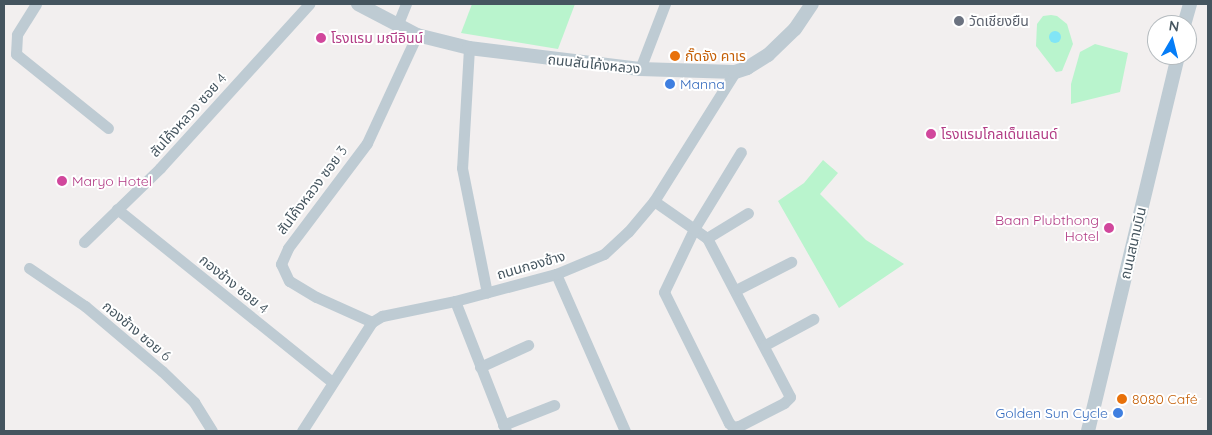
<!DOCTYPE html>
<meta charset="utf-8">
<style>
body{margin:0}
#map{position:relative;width:1212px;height:435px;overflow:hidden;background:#f2efef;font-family:Quicksand,"Noto Sans Thai",sans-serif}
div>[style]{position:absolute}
.green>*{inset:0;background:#b9f4cd}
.water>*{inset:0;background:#81e5f6}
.round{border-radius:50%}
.minor>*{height:11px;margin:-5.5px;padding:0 5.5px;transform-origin:5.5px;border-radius:5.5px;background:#becbd3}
.tertiary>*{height:14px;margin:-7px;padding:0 7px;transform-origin:7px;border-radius:7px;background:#becbd3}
.dots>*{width:14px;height:14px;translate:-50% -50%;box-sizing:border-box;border:2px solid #fff;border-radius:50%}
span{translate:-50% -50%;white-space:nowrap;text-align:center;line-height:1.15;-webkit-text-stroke:4px #fff;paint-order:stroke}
.worship-label{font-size:14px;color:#5b616d}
.left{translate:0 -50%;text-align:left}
.hotel-label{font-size:14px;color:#b23c85}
.right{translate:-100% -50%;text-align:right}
.food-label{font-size:14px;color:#c56008}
.street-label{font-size:14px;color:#45555f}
.shop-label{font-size:14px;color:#366cbe}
.frame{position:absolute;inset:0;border:5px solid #45555f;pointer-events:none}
.north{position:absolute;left:1147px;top:15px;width:50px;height:50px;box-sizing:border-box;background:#fff;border:1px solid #b5bbbf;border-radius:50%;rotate:8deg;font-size:14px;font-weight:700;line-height:20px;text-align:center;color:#45555f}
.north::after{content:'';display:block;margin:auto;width:18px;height:22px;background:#057df7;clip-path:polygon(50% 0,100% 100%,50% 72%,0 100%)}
</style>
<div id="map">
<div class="green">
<div style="clip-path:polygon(472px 4px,575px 4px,558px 49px,461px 33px)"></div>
<div style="clip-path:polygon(1051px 15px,1057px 16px,1067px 24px,1073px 44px,1062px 71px,1056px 72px,1036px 46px,1037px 24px,1043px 16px)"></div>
<div style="clip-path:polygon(1095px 44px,1128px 53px,1120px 92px,1071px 104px,1071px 84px,1080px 52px)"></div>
<div style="clip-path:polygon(823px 160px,838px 173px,820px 194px,866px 240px,904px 264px,839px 308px,778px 201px,804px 183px)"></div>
</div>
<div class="water">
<div class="round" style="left:1049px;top:31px;width:12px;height:12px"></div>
</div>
<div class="minor">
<div style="left:36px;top:4px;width:36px;rotate:122deg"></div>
<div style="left:17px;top:35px;width:19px;rotate:93deg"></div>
<div style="left:16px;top:54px;width:118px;rotate:38.8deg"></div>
<div style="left:397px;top:26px;width:24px;rotate:-68deg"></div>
<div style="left:469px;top:48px;width:120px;rotate:93.3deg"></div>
<div style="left:462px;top:168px;width:127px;rotate:78.7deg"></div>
<div style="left:640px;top:69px;width:70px;rotate:-69deg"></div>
<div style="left:654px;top:201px;width:49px;rotate:35deg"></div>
<div style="left:694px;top:229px;width:16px;rotate:35deg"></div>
<div style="left:707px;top:238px;width:179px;rotate:62.4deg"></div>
<div style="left:790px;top:397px;width:8px;rotate:135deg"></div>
<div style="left:784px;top:403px;width:51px;rotate:152.9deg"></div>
<div style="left:739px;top:426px;width:6px;rotate:171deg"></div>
<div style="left:733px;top:427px;width:6px;rotate:-135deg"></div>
<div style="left:729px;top:423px;width:146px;rotate:-116.4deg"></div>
<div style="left:664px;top:292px;width:70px;rotate:-64.5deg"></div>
<div style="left:694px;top:229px;width:90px;rotate:-58.6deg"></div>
<div style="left:117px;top:209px;width:276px;rotate:38.8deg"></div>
<div style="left:707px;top:238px;width:48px;rotate:-31.4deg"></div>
<div style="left:84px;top:242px;width:106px;rotate:-44.2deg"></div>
<div style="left:160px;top:168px;width:222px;rotate:-47.7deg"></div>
<div style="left:29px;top:268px;width:68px;rotate:34.2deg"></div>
<div style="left:85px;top:306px;width:101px;rotate:40.2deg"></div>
<div style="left:162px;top:371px;width:45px;rotate:44.1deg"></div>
<div style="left:194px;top:402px;width:34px;rotate:58deg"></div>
<div style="left:556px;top:274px;width:171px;rotate:66.3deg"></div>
<div style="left:736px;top:290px;width:62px;rotate:-27deg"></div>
<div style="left:455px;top:301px;width:140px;rotate:68.6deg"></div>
<div style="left:372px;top:322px;width:61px;rotate:-155.9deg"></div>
<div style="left:316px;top:297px;width:31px;rotate:-149deg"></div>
<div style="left:289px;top:281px;width:19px;rotate:-115deg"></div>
<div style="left:281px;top:264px;width:17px;rotate:-66deg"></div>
<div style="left:288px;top:248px;width:131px;rotate:-53deg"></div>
<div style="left:367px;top:143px;width:119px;rotate:-65.2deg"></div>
<div style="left:765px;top:345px;width:55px;rotate:-28.4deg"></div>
<div style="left:480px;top:367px;width:53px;rotate:-24.6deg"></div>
<div style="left:503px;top:425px;width:55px;rotate:-21.4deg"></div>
<div style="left:302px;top:431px;width:130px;rotate:-57.3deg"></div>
<div style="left:372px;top:322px;width:12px;rotate:-31deg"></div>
<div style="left:382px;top:316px;width:75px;rotate:-11.6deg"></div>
<div style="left:455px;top:301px;width:105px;rotate:-15deg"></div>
<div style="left:556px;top:274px;width:52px;rotate:-22.6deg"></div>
<div style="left:604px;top:254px;width:33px;rotate:-43deg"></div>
<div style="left:628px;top:232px;width:40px;rotate:-50deg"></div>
<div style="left:654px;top:201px;width:152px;rotate:-57.9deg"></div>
</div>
<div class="tertiary">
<div style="left:358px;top:4px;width:67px;rotate:27.7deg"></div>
<div style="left:417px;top:35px;width:54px;rotate:14deg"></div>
<div style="left:469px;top:48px;width:172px;rotate:7deg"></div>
<div style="left:640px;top:69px;width:95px;rotate:1.8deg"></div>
<div style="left:735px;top:72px;width:13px;rotate:-18deg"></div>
<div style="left:747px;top:68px;width:25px;rotate:-32deg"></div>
<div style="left:768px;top:55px;width:37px;rotate:-44deg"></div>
<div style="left:795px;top:29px;width:30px;rotate:-56deg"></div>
<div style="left:1184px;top:25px;width:22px;rotate:-74deg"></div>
<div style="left:1088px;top:431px;width:387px;rotate:-76.5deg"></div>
</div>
<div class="dots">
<div style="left:959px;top:21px;background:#6b7280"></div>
<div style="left:321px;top:38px;background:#d1479c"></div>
<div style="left:675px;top:56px;background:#e8710a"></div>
<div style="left:670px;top:84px;background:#3f7fe0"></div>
<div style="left:931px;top:134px;background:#d1479c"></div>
<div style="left:62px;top:181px;background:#d1479c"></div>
<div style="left:1109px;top:228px;background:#d1479c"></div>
<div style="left:1122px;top:399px;background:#e8710a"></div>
<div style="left:1118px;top:413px;background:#3f7fe0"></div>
</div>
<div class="worship-label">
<span class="left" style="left:969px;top:21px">วัดเชียงยืน</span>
</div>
<div class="hotel-label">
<span class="left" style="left:331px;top:38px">โรงแรม มณีอินน์</span>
<span class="left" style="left:941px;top:134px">โรงแรมโกลเด็นแลนด์</span>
<span class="left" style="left:72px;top:181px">Maryo Hotel</span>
<span class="right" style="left:1099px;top:228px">Baan Plubthong<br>Hotel</span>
</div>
<div class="food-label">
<span class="left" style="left:685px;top:56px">กั๊ดจัง คาเร</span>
<span class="left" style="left:1132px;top:399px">8080 Café</span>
</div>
<div class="street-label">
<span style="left:594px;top:64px;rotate:6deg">ถนนสันโค้งหลวง</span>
<span style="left:188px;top:115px;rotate:-48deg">สันโค้งหลวง ซอย 4</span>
<span style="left:312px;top:190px;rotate:-53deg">สันโค้งหลวง ซอย 3</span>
<span style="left:1133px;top:243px;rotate:-77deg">ถนนสนามบิน</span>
<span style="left:531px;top:265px;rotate:-16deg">ถนนกองช้าง</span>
<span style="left:234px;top:284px;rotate:39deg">กองช้าง ซอย 4</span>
<span style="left:137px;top:331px;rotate:40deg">กองช้าง ซอย 6</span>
</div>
<div class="shop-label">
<span class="left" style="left:680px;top:84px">Manna</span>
<span class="right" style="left:1108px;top:413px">Golden Sun Cycle</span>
</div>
<div class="frame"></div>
<div class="north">N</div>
</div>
